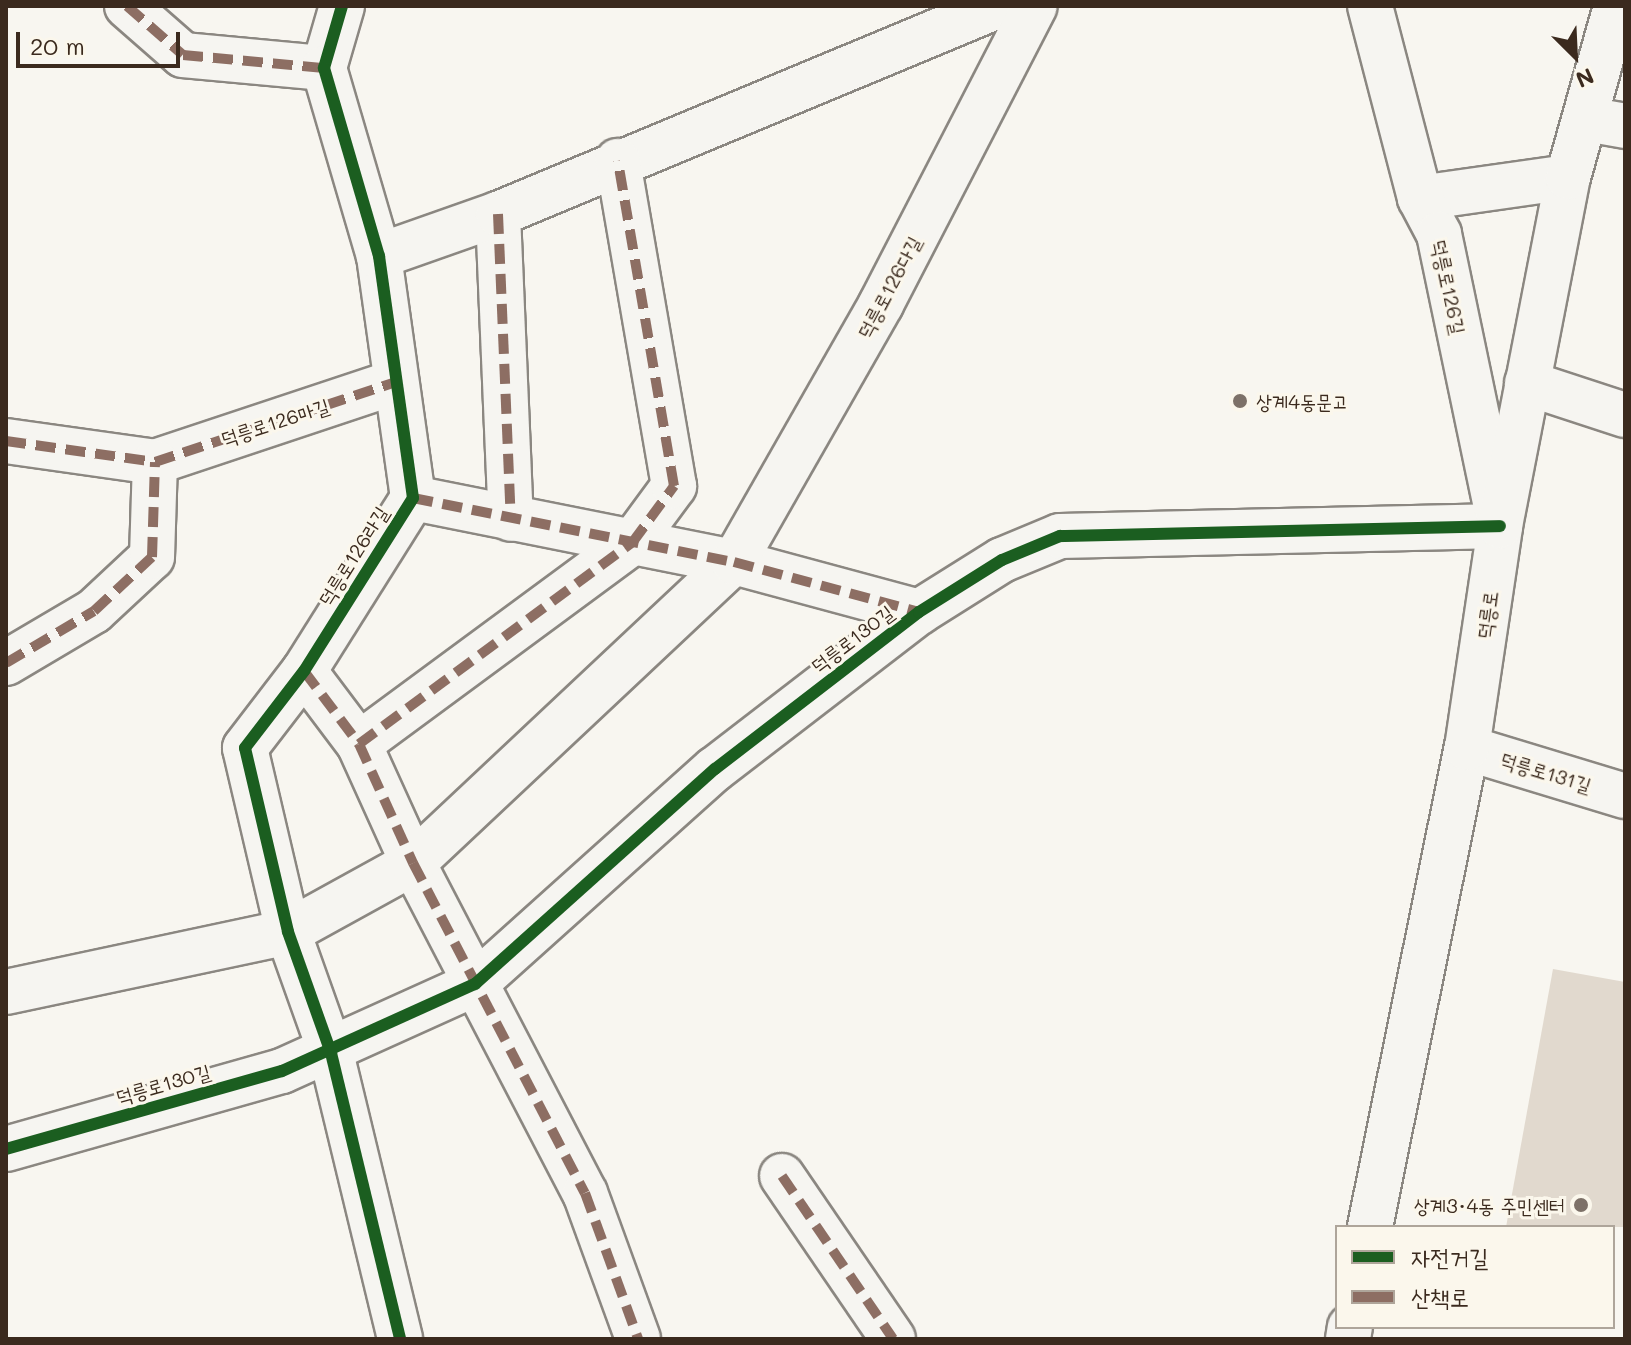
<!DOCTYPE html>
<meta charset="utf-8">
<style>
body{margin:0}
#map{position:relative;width:1631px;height:1345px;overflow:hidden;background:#f8f6f0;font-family:Mali,"Poor Story",sans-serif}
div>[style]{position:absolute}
.building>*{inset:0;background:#e1d9ce}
.roads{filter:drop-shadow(2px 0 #8b8781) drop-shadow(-2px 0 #8b8781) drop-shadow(0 2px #8b8781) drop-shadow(0 -2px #8b8781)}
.street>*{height:44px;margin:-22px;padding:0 22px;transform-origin:22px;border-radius:22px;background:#f6f5f1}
.secondary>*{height:44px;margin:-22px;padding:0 22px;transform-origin:22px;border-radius:22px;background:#f6f5f1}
.quiet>*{height:10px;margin-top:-5px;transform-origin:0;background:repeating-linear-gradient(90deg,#8d6e63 0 20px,transparent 0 30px)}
.cycleway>*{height:12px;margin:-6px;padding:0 6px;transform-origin:6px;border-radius:6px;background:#1b5e20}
.dots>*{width:22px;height:22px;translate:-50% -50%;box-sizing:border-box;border:4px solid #fbf7ec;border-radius:50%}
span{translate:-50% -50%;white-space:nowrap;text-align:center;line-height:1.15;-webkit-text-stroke:6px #fbf7ec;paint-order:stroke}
.street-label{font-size:20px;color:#3b2a1e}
.poi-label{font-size:20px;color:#3b2a1e}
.left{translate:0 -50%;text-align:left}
.right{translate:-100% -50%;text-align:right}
.frame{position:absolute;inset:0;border:8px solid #3b2a1e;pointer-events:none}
.legend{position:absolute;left:1335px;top:1225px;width:280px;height:104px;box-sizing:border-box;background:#fbf7ec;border:2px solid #aea59a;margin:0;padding:10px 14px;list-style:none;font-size:24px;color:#3b2a1e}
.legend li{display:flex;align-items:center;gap:16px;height:40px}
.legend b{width:40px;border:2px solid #aea59a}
.north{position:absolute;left:1535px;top:16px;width:80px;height:80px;-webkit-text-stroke:6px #fbf7ec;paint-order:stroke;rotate:156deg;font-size:22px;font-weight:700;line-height:32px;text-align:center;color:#3b2a1e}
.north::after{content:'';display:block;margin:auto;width:28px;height:36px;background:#3b2a1e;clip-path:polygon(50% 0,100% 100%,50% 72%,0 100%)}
.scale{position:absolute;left:16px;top:32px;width:164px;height:36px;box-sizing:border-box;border:4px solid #3b2a1e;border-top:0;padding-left:10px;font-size:24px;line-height:28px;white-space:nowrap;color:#3b2a1e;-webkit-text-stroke:6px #fbf7ec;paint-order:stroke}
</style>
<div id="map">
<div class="building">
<div style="clip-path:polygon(1553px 969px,1625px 982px,1625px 1227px,1506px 1227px)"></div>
</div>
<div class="roads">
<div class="street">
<div style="left:127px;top:6px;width:74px;rotate:41.2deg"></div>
<div style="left:183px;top:55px;width:142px;rotate:5.3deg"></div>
<div style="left:342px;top:6px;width:65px;rotate:106.2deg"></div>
<div style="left:324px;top:68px;width:196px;rotate:73.7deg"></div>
<div style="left:379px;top:256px;width:244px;rotate:82deg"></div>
<div style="left:413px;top:498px;width:204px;rotate:122.2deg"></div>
<div style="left:304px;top:671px;width:97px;rotate:127.5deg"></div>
<div style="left:245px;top:748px;width:189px;rotate:76.8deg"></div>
<div style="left:288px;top:932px;width:128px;rotate:70.4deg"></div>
<div style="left:331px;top:1053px;width:294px;rotate:76.4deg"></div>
<div style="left:1586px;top:119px;width:40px;rotate:10deg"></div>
<div style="left:1420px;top:198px;width:149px;rotate:-8.1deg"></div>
<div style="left:498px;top:214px;width:305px;rotate:87.6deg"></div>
<div style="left:379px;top:256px;width:126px;rotate:-19.4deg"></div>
<div style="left:498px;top:214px;width:542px;rotate:-22.59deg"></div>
<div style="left:1527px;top:383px;width:103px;rotate:18.1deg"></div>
<div style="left:6px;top:441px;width:150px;rotate:8deg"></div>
<div style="left:155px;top:462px;width:253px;rotate:-18.4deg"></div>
<div style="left:413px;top:498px;width:327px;rotate:11.3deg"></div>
<div style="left:734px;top:562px;width:192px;rotate:15.1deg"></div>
<div style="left:6px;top:663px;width:102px;rotate:-30.6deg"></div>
<div style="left:94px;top:611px;width:79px;rotate:-43deg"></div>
<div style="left:152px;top:557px;width:95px;rotate:-88.2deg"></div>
<div style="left:304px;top:671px;width:91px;rotate:53deg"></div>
<div style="left:359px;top:744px;width:131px;rotate:65.6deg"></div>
<div style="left:413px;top:863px;width:372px;rotate:62.5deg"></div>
<div style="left:585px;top:1193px;width:155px;rotate:70deg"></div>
<div style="left:359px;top:744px;width:339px;rotate:-36.4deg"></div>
<div style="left:632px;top:543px;width:71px;rotate:-53.6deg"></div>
<div style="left:674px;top:486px;width:330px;rotate:-99.8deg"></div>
<div style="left:1467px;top:748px;width:165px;rotate:16.9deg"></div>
<div style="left:6px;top:992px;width:288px;rotate:-12deg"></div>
<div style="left:288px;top:932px;width:143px;rotate:-28.9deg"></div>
<div style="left:413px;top:863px;width:440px;rotate:-43.2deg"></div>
<div style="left:734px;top:562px;width:297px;rotate:-60.3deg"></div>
<div style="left:881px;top:304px;width:335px;rotate:-62.7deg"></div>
<div style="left:6px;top:1149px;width:287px;rotate:-15.8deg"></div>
<div style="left:282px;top:1071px;width:212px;rotate:-24.3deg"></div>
<div style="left:475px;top:984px;width:322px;rotate:-41.9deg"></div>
<div style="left:715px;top:769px;width:257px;rotate:-37.6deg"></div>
<div style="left:919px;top:612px;width:98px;rotate:-32.1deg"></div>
<div style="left:1002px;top:560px;width:63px;rotate:-22.5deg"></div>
<div style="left:1060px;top:536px;width:440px;rotate:-1.3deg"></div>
<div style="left:782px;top:1176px;width:197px;rotate:55.7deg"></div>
</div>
<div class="secondary">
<div style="left:1370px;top:6px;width:198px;rotate:75.4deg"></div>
<div style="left:1420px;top:198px;width:41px;rotate:62.2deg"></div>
<div style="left:1439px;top:234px;width:279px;rotate:78.2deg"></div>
<div style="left:1370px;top:1227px;width:489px;rotate:-78.6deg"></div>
<div style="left:1467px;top:748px;width:224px;rotate:-81.5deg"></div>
<div style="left:1500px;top:526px;width:356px;rotate:-79deg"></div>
<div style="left:1568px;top:177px;width:178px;rotate:-74.3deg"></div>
<div style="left:1348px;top:1339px;width:12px;rotate:-81deg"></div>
</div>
</div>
<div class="quiet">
<div style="left:127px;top:6px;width:74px;rotate:41.2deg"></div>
<div style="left:183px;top:55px;width:142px;rotate:5.3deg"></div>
<div style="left:498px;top:214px;width:305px;rotate:87.6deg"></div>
<div style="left:6px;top:441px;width:150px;rotate:8deg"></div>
<div style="left:155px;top:462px;width:253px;rotate:-18.4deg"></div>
<div style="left:413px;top:498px;width:327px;rotate:11.3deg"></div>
<div style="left:734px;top:562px;width:192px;rotate:15.1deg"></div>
<div style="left:6px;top:663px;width:102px;rotate:-30.6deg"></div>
<div style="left:94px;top:611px;width:79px;rotate:-43deg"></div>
<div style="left:152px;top:557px;width:95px;rotate:-88.2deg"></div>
<div style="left:304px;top:671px;width:91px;rotate:53deg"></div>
<div style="left:359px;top:744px;width:131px;rotate:65.6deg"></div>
<div style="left:413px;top:863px;width:372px;rotate:62.5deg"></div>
<div style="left:585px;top:1193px;width:155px;rotate:70deg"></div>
<div style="left:359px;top:744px;width:339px;rotate:-36.4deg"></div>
<div style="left:632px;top:543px;width:71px;rotate:-53.6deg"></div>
<div style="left:674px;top:486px;width:330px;rotate:-99.8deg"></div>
<div style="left:782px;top:1176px;width:197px;rotate:55.7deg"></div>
</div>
<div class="cycleway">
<div style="left:342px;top:6px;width:65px;rotate:106.2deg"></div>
<div style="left:324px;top:68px;width:196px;rotate:73.7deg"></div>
<div style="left:379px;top:256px;width:244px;rotate:82deg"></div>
<div style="left:413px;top:498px;width:204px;rotate:122.2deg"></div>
<div style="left:304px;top:671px;width:97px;rotate:127.5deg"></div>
<div style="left:245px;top:748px;width:189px;rotate:76.8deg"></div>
<div style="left:288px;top:932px;width:128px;rotate:70.4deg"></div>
<div style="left:331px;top:1053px;width:294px;rotate:76.4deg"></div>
<div style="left:6px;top:1149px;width:287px;rotate:-15.8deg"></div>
<div style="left:282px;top:1071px;width:212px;rotate:-24.3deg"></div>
<div style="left:475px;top:984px;width:322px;rotate:-41.9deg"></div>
<div style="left:715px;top:769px;width:257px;rotate:-37.6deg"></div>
<div style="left:919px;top:612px;width:98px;rotate:-32.1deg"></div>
<div style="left:1002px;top:560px;width:63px;rotate:-22.5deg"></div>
<div style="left:1060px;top:536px;width:440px;rotate:-1.3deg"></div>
</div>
<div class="dots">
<div style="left:1240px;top:401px;background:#7d7168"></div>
<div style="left:1581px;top:1205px;background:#7d7168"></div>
</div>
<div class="street-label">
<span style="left:889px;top:287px;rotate:-62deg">덕릉로126다길</span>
<span style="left:1449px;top:287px;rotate:78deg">덕릉로126길</span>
<span style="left:275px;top:422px;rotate:-18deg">덕릉로126마길</span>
<span style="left:353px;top:556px;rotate:-58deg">덕릉로126라길</span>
<span style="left:1487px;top:615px;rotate:-82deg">덕릉로</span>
<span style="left:852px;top:639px;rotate:-37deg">덕릉로130길</span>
<span style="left:1546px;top:772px;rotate:17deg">덕릉로131길</span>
<span style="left:163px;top:1084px;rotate:-16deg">덕릉로130길</span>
</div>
<div class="poi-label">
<span class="left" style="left:1256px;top:401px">상계4동문고</span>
<span class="right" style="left:1565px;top:1205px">상계3·4동 주민센터</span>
</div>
<div class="frame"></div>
<ul class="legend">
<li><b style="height:10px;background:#1b5e20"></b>자전거길</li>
<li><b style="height:10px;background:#8d6e63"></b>산책로</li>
</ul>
<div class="north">N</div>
<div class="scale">20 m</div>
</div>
